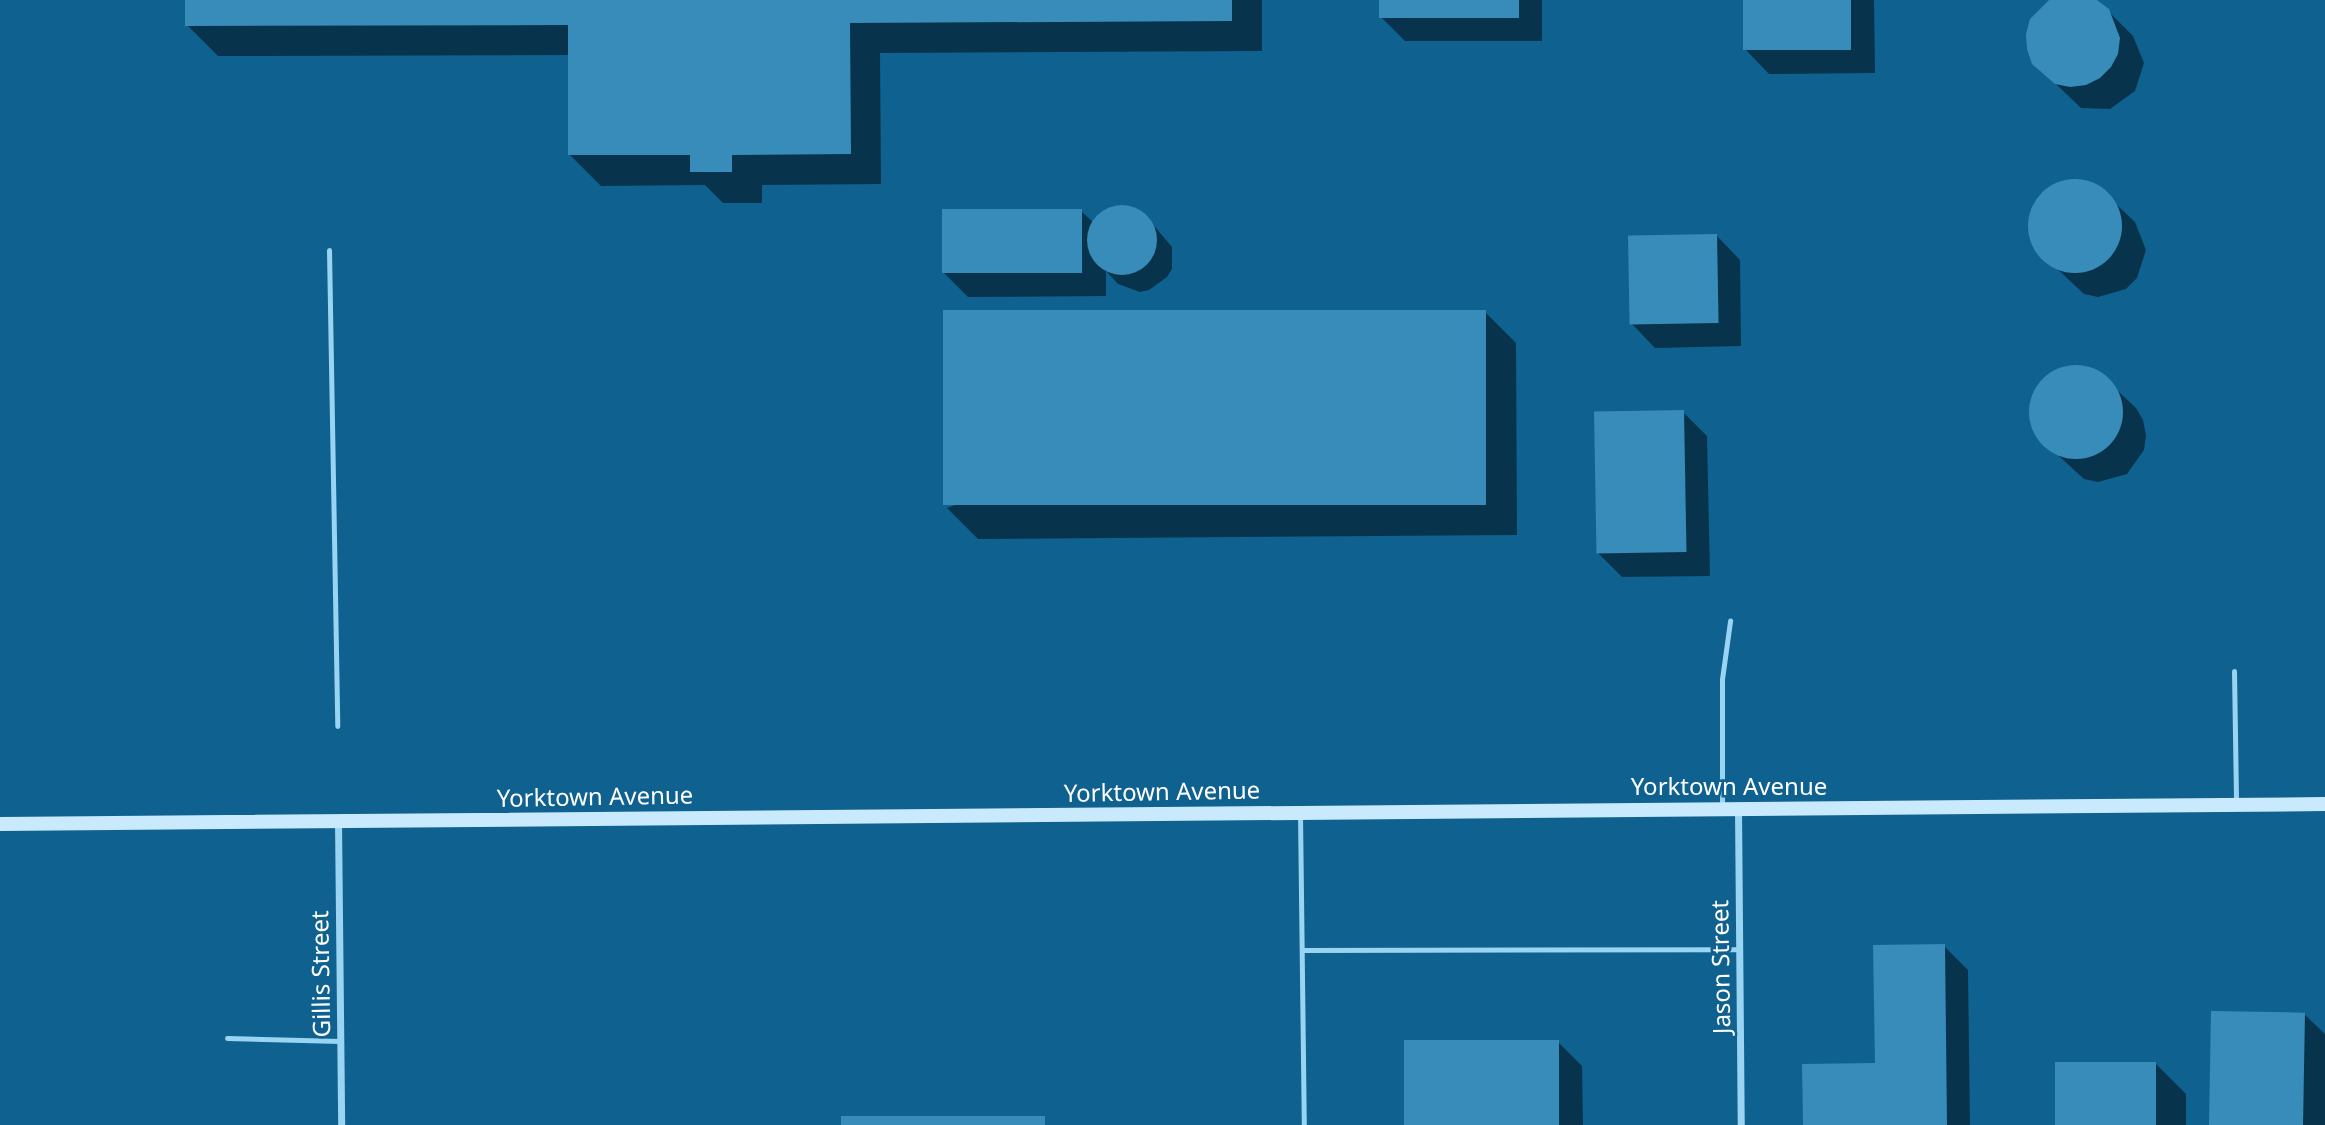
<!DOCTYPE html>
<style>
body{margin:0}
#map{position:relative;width:2325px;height:1125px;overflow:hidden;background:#0f6190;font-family:"Noto Sans",sans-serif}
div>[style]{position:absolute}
.shadow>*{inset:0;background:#0007}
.building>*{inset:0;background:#388cb9;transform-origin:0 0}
.round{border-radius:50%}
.service>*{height:5px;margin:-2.5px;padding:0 2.5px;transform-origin:2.5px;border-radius:2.5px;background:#99d4f3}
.minor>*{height:7px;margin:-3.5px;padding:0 3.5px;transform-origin:3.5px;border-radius:3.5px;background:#99d4f3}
.secondary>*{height:14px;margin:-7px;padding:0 7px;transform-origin:7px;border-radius:7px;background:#c9eafd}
span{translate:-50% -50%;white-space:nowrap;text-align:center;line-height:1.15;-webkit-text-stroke:5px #0f6190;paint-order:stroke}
.street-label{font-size:24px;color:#fff}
</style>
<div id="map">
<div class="shadow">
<div style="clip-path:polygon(187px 0,1262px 0,1262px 51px,880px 53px,881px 184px,762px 185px,762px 203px,723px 203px,705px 185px,601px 186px,570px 155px,570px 55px,218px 56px,187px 25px)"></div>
<div style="clip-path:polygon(1381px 0,1542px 0,1542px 41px,1405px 41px,1381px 17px)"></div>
<div style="clip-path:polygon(1745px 0,1874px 0,1875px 73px,1769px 74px,1745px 49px)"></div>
<div style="clip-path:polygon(2052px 0,2089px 0,2108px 11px,2133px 36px,2144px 63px,2135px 91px,2110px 109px,2081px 108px,2034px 63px)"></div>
<div style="clip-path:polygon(2069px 181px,2084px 182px,2098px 187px,2135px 222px,2146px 250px,2137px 278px,2126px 289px,2098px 297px,2084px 294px,2036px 249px,2030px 235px,2034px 207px,2055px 185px)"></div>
<div style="clip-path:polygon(1110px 209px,1132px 209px,1150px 221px,1172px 247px,1172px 269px,1167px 277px,1149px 290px,1140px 292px,1118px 284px,1106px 271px,1106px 296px,968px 297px,943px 272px,1081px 211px,1094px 223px)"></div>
<div style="clip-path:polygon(1716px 235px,1740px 260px,1741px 346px,1655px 348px,1631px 323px)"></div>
<div style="clip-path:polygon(1485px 312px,1516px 343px,1517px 535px,978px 539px,947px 508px)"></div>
<div style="clip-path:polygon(2070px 367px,2085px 367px,2099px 373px,2136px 408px,2143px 420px,2146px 435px,2144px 450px,2127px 474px,2098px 482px,2084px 479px,2036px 435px,2031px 421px,2035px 392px,2043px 380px)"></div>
<div style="clip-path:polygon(1683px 412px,1707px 436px,1710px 576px,1622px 577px,1598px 553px)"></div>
<div style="clip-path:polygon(1944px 946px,1968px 970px,1970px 1125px,1804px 1125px,1877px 1065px)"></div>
<div style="clip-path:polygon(2304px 1014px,2325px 1034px,2325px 1125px,2213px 1125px)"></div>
<div style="clip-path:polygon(1558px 1042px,1582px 1066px,1583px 1125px,1407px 1125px)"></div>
<div style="clip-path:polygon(2155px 1063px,2186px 1094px,2186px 1125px,2057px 1125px)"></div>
</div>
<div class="building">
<div style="clip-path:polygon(185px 0,1232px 0,1232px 21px,850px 23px,851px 154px,732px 155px,732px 172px,690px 172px,690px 155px,568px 155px,568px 25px,185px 26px)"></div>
<div style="left:1379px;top:0;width:140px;height:18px"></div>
<div style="left:1743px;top:0;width:108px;height:50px"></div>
<div style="clip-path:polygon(2049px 0,2097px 0,2109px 9px,2120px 38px,2118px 54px,2111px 67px,2100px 78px,2086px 85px,2070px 87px,2055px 84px,2032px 64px,2027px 49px,2026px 34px,2030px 19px)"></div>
<div class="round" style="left:2028px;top:179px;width:94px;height:94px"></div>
<div class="round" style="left:1087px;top:205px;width:70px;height:70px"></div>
<div style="left:942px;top:209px;width:140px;height:64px"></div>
<div style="left:1717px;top:234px;width:89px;height:89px;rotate:89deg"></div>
<div style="left:1486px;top:310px;width:195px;height:543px;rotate:90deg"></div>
<div class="round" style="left:2029px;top:365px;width:94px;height:94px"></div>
<div style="left:1684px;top:410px;width:142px;height:90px;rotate:89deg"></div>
<div style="clip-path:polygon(1945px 944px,1947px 1125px,1803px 1125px,1802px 1064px,1875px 1063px,1873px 945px)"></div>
<div style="left:2211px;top:1011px;width:94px;height:114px;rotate:1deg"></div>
<div style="left:1559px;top:1040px;width:85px;height:155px;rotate:90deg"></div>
<div style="left:2055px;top:1062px;width:101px;height:63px"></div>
<div style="left:1045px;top:1116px;width:9px;height:204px;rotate:90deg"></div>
</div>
<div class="service">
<div style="left:329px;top:250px;width:476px;rotate:89deg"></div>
<div style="left:2234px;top:671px;width:133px;rotate:89.1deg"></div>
<div style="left:1722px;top:809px;width:130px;rotate:-90deg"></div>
<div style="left:1722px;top:679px;width:59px;rotate:-82.1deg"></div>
<div style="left:1300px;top:813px;width:312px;rotate:89.3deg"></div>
<div style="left:1303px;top:950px;width:436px;rotate:-0.1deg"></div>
<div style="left:227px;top:1038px;width:113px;rotate:1.5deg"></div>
</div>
<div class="minor">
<div style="left:1738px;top:809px;width:316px;rotate:89.5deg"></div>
<div style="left:338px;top:821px;width:304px;rotate:89.4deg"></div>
</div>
<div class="secondary">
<div style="left:0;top:824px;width:2325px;rotate:-0.49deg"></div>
</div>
<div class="street-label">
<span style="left:1729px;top:786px">Yorktown Avenue</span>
<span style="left:1162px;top:791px;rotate:-1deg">Yorktown Avenue</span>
<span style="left:595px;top:796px;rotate:-1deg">Yorktown Avenue</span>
<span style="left:1720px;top:967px;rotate:-91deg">Jason Street</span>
<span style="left:320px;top:974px;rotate:-91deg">Gillis Street</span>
</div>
</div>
